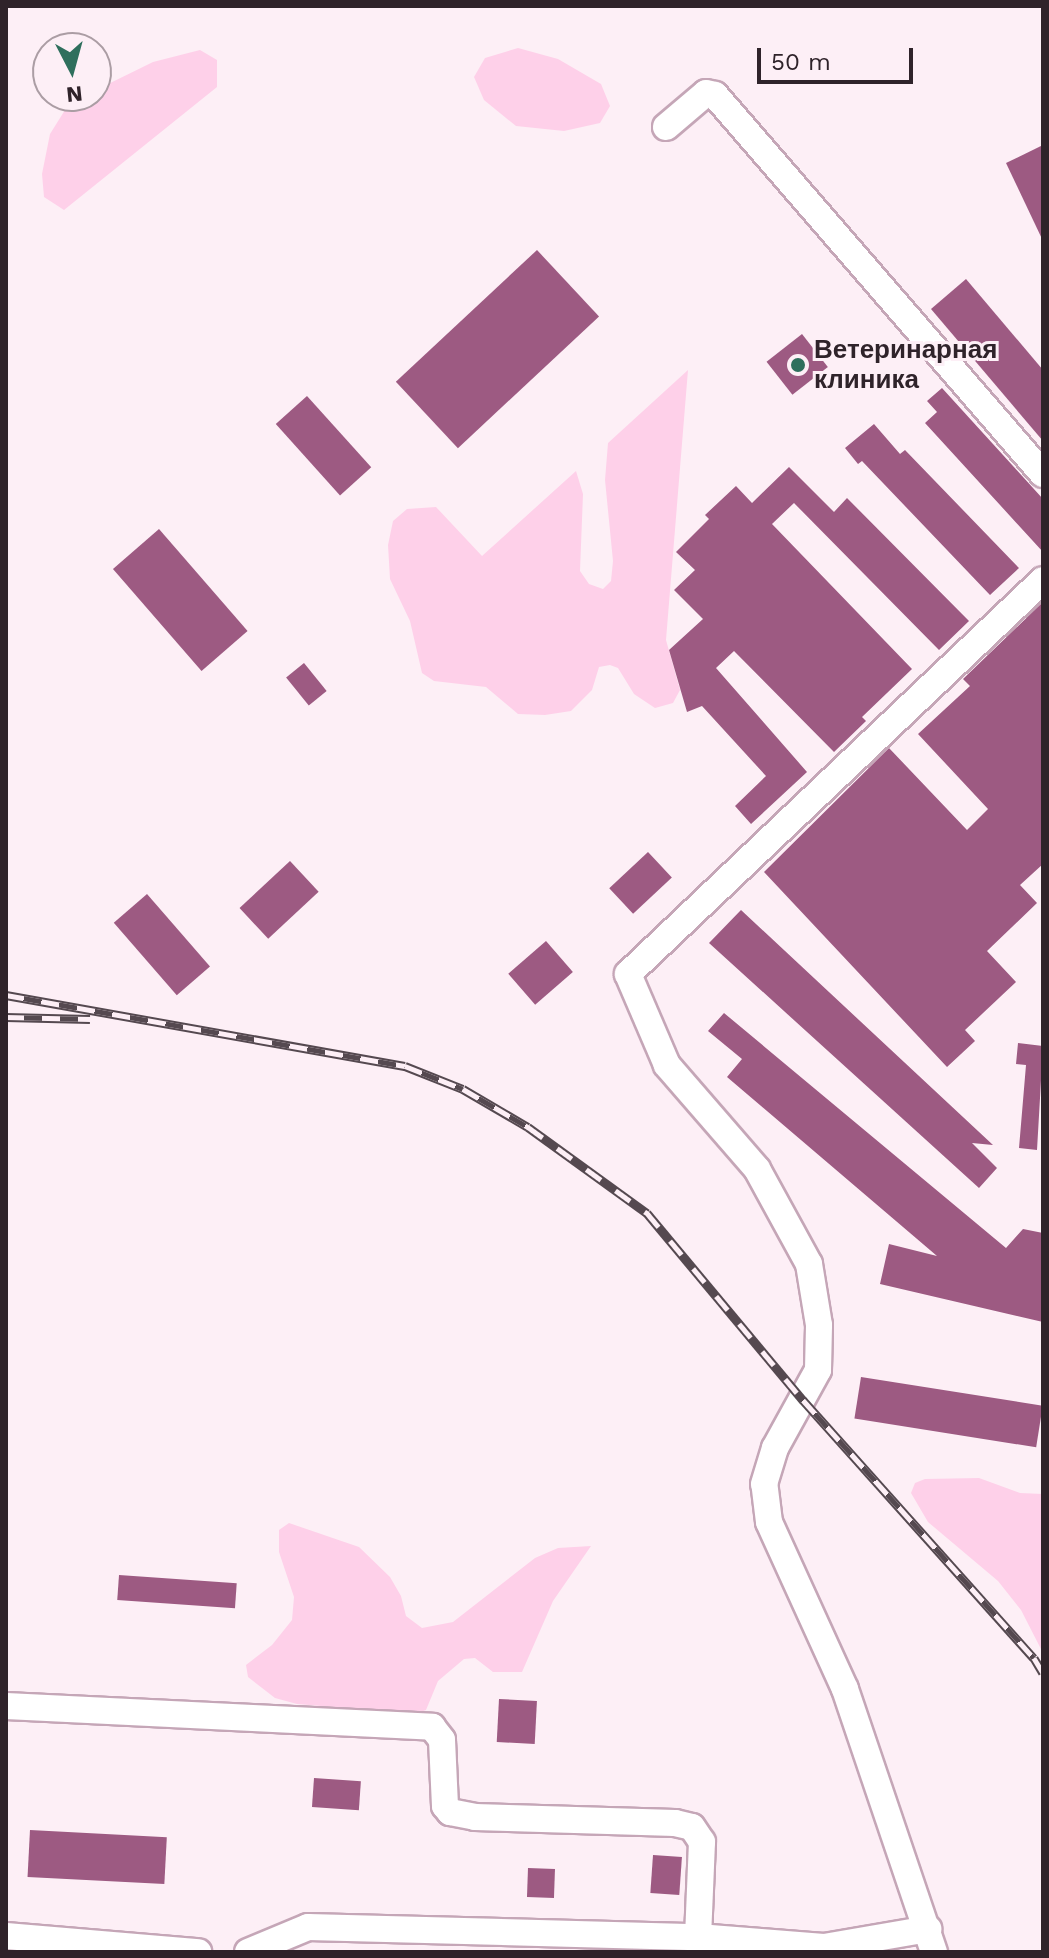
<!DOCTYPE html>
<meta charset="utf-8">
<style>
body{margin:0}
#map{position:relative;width:1049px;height:1958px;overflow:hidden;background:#fdeff6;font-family:"Work Sans",sans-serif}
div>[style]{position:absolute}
.green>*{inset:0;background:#fed0e9}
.building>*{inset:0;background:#9d5a82;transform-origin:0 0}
.roads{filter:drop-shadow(2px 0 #c5a6b7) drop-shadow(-2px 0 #c5a6b7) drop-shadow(0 2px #c5a6b7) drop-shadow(0 -2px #c5a6b7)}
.minor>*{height:26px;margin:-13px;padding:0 13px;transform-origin:13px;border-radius:13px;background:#fff}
.rail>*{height:9px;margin-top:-4.5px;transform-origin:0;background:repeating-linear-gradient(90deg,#fdeff6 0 18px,#554950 0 36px);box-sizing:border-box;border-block:2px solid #554950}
.dots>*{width:22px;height:22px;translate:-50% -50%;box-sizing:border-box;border:4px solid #fdeff6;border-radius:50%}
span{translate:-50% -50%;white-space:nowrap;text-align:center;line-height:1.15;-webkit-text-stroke:6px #fdeff6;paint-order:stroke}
.poi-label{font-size:26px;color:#2f232a;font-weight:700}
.left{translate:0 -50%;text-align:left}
.frame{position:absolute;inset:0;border:8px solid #2f232a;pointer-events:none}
.north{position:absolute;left:32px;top:32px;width:80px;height:80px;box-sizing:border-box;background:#fdeff6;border:2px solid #ab9da4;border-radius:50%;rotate:174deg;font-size:22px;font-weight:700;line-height:32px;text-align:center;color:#2f232a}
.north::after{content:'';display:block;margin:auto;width:28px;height:36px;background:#2f6f5d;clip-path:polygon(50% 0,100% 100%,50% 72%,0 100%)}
.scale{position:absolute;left:757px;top:48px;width:156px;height:36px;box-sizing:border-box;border:4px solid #2f232a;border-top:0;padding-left:10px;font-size:24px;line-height:28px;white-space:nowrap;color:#2f232a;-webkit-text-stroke:6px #fdeff6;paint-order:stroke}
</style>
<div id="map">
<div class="green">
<div style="clip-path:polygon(518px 48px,558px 59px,601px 84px,610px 106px,600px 123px,564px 131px,516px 126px,484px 100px,474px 77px,485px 58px)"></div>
<div style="clip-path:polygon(200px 50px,217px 60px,217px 87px,64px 210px,44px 197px,42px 174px,50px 134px,70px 102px,84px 96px,96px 96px,96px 90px,153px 62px)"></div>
<div style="clip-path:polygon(688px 370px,666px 640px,680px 690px,673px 703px,655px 708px,634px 694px,618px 668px,610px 665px,599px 667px,592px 690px,571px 711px,545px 715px,518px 714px,486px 687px,434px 681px,422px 673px,410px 621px,390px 579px,388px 545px,393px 521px,407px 509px,436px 507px,482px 556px,576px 471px,583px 494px,580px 571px,589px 584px,603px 589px,611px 581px,613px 561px,605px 480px,608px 443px)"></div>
<div style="clip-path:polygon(979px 1478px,1020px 1493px,1043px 1494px,1043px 1653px,1021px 1610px,998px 1581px,928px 1522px,911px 1493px,915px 1483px,925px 1479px)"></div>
<div style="clip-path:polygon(289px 1523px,359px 1547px,390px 1577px,401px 1596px,406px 1616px,422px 1628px,453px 1622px,535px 1558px,558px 1548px,591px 1546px,553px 1601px,522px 1672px,493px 1672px,475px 1658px,464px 1659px,438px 1681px,426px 1710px,415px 1714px,297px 1704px,275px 1698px,248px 1677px,246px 1665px,272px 1645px,292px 1620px,294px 1597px,279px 1552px,279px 1530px)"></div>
</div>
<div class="building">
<div style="clip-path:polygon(1043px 145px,1043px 241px,1006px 163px)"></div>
<div style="left:537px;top:250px;width:91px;height:193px;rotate:47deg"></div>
<div style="clip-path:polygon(966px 279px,1043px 370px,1043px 441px,931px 309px)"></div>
<div style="left:802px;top:334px;width:42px;height:45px;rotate:52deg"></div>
<div style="clip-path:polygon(942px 388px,1043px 499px,1043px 552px,925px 423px,937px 412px,927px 401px)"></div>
<div style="left:307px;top:396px;width:96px;height:42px;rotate:48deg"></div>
<div style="clip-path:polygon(874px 424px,900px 454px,905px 450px,1019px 568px,990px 595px,862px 461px,858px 464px,845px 448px)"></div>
<div style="clip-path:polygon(789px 467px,834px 512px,847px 498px,969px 621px,939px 650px,794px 503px,772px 524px,912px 669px,862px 717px,866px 721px,834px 752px,734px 651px,716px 668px,807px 772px,751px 824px,735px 806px,766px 776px,702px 706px,687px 712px,669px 650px,703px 619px,674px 590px,695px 570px,676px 552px,709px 519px,705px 515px,736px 486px,752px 503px)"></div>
<div style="left:159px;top:529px;width:135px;height:61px;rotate:49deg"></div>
<div style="clip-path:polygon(1043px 602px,1043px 864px,1020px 885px,1037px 903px,987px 951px,1016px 982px,965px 1030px,975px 1041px,947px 1067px,764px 872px,889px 748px,967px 830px,988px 809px,918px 734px,970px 686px,963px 679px)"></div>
<div style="left:304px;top:663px;width:36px;height:23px;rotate:51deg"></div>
<div style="left:648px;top:852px;width:35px;height:53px;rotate:47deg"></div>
<div style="left:290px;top:861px;width:42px;height:69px;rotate:47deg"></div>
<div style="left:147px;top:894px;width:96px;height:44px;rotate:49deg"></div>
<div style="clip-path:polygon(741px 910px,993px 1145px,972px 1143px,997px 1168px,979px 1188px,709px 943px)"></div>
<div style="left:546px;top:941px;width:41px;height:50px;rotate:49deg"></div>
<div style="clip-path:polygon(724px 1013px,1006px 1248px,1023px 1229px,1043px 1233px,1043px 1322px,880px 1284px,889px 1244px,937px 1256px,727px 1077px,742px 1059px,708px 1031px)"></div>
<div style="clip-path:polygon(1018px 1043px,1043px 1046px,1037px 1150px,1019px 1148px,1026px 1065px,1016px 1064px)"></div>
<div style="left:861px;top:1377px;width:184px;height:42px;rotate:9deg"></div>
<div style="left:119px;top:1575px;width:118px;height:25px;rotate:4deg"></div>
<div style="left:499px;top:1699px;width:38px;height:43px;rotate:3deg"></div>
<div style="left:314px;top:1778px;width:47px;height:29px;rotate:4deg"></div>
<div style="left:30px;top:1830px;width:137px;height:47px;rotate:3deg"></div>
<div style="left:653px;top:1855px;width:29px;height:38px;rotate:4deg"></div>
<div style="left:528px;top:1868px;width:27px;height:29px;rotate:2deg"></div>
</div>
<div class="roads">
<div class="minor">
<div style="left:666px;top:127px;width:52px;rotate:-40.4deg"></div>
<div style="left:706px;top:93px;width:9px;rotate:13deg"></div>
<div style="left:715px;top:95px;width:501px;rotate:49.13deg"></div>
<div style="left:6px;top:1706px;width:427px;rotate:2.8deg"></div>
<div style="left:432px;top:1727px;width:16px;rotate:52deg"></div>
<div style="left:442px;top:1740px;width:66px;rotate:87.4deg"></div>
<div style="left:445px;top:1806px;width:8px;rotate:50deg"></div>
<div style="left:450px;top:1812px;width:25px;rotate:11deg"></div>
<div style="left:475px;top:1817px;width:200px;rotate:1.7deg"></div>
<div style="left:675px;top:1823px;width:17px;rotate:13deg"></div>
<div style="left:692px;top:1827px;width:18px;rotate:56deg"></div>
<div style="left:702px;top:1842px;width:95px;rotate:92.4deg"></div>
<div style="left:6px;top:1936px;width:193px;rotate:4.8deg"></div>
<div style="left:248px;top:1952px;width:65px;rotate:-22.6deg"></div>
<div style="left:308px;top:1927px;width:390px;rotate:1.5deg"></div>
<div style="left:698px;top:1937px;width:126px;rotate:4.5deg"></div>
<div style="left:824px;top:1947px;width:106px;rotate:-9.8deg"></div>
<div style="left:934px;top:1952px;width:278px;rotate:-108.7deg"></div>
<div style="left:845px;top:1689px;width:183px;rotate:-114.5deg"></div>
<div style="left:769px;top:1522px;width:38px;rotate:-97deg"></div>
<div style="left:764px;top:1484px;width:38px;rotate:-73deg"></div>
<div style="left:775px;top:1448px;width:89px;rotate:-61.1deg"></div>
<div style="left:818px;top:1370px;width:45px;rotate:-88.7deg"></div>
<div style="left:819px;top:1325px;width:62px;rotate:-99.3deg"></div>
<div style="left:809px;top:1264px;width:108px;rotate:-118.7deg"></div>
<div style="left:757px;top:1169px;width:138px;rotate:-130.9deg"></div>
<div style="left:667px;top:1065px;width:99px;rotate:-113.2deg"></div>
<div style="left:628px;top:974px;width:572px;rotate:-43.51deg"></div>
</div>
</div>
<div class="rail">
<div style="left:6px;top:995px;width:405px;rotate:10.1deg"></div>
<div style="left:405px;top:1066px;width:62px;rotate:21.6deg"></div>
<div style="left:463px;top:1089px;width:75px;rotate:30.3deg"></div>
<div style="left:528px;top:1127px;width:147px;rotate:35.9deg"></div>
<div style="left:647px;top:1213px;width:244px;rotate:50.2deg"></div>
<div style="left:803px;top:1400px;width:346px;rotate:48.2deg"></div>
<div style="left:1034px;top:1658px;width:17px;rotate:59deg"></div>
<div style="left:6px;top:1017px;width:84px;rotate:1.4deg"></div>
</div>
<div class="dots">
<div style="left:798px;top:365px;background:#2f6f5d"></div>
</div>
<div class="poi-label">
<span class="left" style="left:814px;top:365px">Ветеринарная<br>клиника</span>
</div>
<div class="frame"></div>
<div class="north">N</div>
<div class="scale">50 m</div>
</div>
